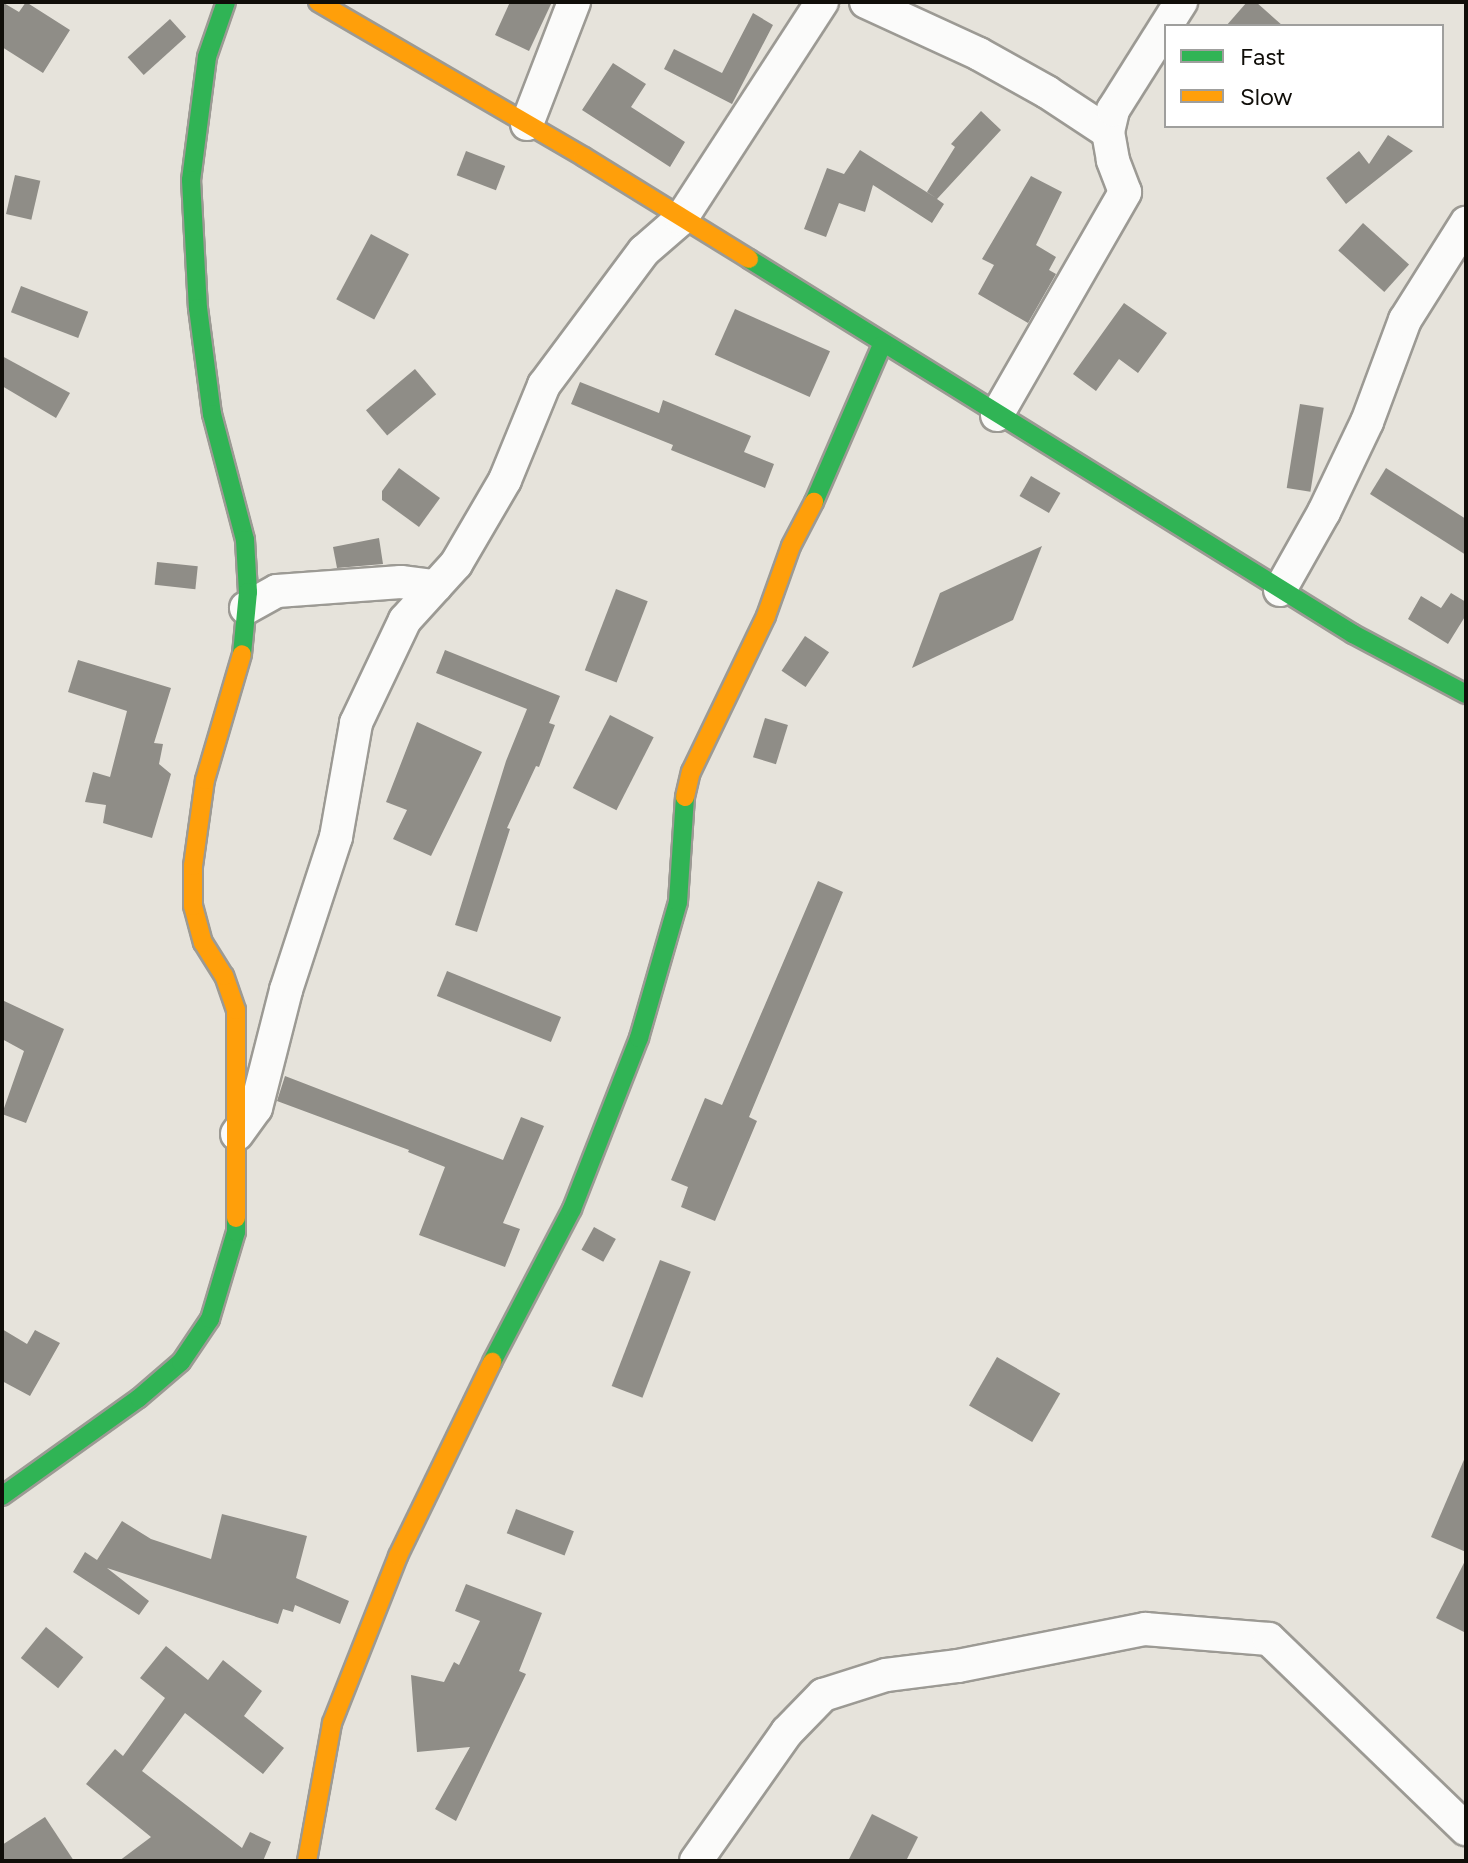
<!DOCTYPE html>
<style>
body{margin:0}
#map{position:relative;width:1468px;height:1863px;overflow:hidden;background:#e6e3db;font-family:Figtree,sans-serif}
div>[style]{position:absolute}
.building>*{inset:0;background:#8f8d87;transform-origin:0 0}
.roads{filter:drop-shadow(2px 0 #9c9a94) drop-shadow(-2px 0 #9c9a94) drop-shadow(0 2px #9c9a94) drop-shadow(0 -2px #9c9a94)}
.street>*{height:32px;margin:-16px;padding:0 16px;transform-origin:16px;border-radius:16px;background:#fbfbfa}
.fast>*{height:18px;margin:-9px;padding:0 9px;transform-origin:9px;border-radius:9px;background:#30b455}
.slow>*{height:18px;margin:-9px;padding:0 9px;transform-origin:9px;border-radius:9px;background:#ff9f0a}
span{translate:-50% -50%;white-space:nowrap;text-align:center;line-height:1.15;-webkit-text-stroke:8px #fff;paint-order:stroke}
.frame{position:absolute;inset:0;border:4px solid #100e09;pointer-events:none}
.legend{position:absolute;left:1164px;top:24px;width:280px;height:104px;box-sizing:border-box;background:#fff;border:2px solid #9f9f9d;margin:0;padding:10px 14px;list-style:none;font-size:24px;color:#100e09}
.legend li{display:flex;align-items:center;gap:16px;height:40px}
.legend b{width:40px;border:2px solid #9f9f9d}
</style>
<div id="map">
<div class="building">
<div style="clip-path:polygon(2px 2px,19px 12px,26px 2px,70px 30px,43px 73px,2px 47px)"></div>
<div style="clip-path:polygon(510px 2px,552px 2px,529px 51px,495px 35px)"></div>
<div style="clip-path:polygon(1247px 2px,1256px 2px,1283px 26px,1226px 26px)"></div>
<div style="clip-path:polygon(753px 13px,773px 25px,732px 104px,664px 69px,674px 49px,722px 73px)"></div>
<div style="left:170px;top:19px;width:24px;height:57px;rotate:48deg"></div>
<div style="clip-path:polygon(613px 63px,646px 84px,631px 107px,685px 142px,670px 167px,582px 110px)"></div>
<div style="clip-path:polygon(981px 111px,1001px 130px,937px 199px,944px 204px,932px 223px,873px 185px,865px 212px,839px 203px,826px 237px,804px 229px,827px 168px,844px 174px,860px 150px,936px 198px,927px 192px,955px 147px,951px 144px)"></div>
<div style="clip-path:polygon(1388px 135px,1413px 151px,1346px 204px,1326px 178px,1359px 151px,1369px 164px)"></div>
<div style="left:466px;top:151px;width:42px;height:26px;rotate:21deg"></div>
<div style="left:15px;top:175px;width:26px;height:40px;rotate:13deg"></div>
<div style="clip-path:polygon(1031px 176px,1062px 192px,1036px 245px,1056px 257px,1049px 270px,1056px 274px,1028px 323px,978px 294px,994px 265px,982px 259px)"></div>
<div style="left:1363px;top:223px;width:62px;height:37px;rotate:42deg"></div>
<div style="left:371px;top:234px;width:43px;height:74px;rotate:28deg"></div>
<div style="left:21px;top:286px;width:72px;height:28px;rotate:21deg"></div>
<div style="clip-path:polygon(1124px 303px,1167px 333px,1138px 373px,1119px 359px,1096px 391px,1073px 374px)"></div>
<div style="left:735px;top:309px;width:104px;height:50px;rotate:24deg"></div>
<div style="clip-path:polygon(2px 356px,70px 393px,56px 418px,2px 386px)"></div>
<div style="left:415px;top:369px;width:33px;height:64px;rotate:50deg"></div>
<div style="clip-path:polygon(580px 382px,659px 413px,663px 400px,751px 436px,744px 452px,774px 464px,765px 488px,671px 450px,673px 445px,571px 404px)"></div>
<div style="left:1300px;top:404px;width:24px;height:85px;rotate:9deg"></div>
<div style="clip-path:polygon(399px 468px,440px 498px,419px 527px,382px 500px,382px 491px)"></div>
<div style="clip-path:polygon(1386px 468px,1466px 519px,1466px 555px,1370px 494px)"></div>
<div style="left:1031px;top:476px;width:34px;height:23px;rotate:30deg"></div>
<div style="clip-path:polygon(379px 538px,383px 564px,337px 568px,333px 547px)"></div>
<div style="clip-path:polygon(1042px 546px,1013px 620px,912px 668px,940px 593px)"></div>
<div style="left:157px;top:562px;width:41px;height:23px;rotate:6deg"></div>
<div style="left:616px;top:589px;width:34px;height:87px;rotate:21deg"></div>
<div style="clip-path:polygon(1451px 593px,1466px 602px,1466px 615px,1448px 644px,1408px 619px,1421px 596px,1441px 608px)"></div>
<div style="left:805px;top:636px;width:29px;height:42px;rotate:34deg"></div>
<div style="clip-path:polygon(445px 650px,560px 696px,549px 723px,555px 725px,539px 767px,536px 766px,507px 828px,510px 829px,477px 932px,455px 925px,506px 761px,527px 709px,436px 673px)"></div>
<div style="clip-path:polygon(78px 660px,171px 688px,154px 743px,163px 744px,159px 764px,171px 774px,152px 838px,103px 823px,106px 805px,85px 802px,93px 772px,110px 777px,127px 711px,68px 692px)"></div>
<div style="left:610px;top:715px;width:49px;height:82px;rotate:27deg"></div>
<div style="left:765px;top:718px;width:24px;height:41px;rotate:17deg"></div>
<div style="clip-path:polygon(417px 722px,482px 752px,431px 856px,393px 839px,407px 810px,386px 802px)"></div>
<div style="clip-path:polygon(818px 881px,843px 892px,749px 1117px,757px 1121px,715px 1221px,681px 1207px,688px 1187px,671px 1180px,705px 1098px,722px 1105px)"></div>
<div style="left:447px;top:971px;width:123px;height:27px;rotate:22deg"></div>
<div style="clip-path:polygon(2px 1000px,64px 1029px,26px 1123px,2px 1114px,24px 1051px,2px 1039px)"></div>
<div style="clip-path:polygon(285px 1076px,503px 1160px,521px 1117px,544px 1126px,503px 1223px,520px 1229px,505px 1267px,419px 1235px,445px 1167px,408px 1152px,409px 1150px,277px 1101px)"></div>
<div style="left:594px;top:1227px;width:25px;height:26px;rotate:29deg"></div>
<div style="left:660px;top:1260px;width:33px;height:135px;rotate:21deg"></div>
<div style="clip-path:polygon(2px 1329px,27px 1344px,35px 1330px,60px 1343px,30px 1396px,2px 1381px)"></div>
<div style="left:997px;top:1357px;width:73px;height:56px;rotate:30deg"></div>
<div style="clip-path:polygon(1466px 1455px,1466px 1552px,1431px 1537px)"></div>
<div style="left:516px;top:1509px;width:62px;height:26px;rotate:21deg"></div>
<div style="clip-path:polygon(222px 1514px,307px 1536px,296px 1578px,349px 1601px,340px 1624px,295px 1605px,293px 1612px,283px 1609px,278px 1624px,107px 1568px,149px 1601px,139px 1615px,73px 1572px,85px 1552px,97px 1560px,122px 1521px,151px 1539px,211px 1559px)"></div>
<div style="clip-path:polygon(1466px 1559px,1466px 1633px,1436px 1618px)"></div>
<div style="clip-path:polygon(466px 1584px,542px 1613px,519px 1671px,526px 1674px,456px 1821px,435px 1809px,470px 1747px,417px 1752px,411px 1675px,444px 1682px,454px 1662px,459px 1665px,480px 1621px,455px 1611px)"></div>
<div style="left:46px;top:1627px;width:48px;height:40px;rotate:39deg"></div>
<div style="clip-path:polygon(166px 1646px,208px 1680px,223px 1660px,262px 1691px,244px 1716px,284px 1748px,263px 1774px,185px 1713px,142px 1771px,242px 1848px,250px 1832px,271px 1842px,263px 1861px,119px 1861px,151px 1837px,86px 1784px,115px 1749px,123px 1756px,165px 1698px,140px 1678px)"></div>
<div style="clip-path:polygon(872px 1814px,918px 1837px,906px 1861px,848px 1861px)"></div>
<div style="clip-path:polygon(45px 1817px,74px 1861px,2px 1861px,2px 1845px)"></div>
</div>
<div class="roads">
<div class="street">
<div style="left:866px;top:2px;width:124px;rotate:24.7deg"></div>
<div style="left:979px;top:54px;width:78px;rotate:29.2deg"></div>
<div style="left:1047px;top:92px;width:73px;rotate:33.3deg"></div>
<div style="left:527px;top:124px;width:131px;rotate:-68.9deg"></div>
<div style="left:997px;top:415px;width:257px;rotate:-60.1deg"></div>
<div style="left:1125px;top:192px;width:34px;rotate:-111deg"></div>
<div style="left:1113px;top:160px;width:28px;rotate:-100deg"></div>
<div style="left:1108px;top:132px;width:23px;rotate:-77deg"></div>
<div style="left:1113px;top:110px;width:128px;rotate:-57.8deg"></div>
<div style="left:1280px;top:590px;width:90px;rotate:-60.6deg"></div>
<div style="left:1324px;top:512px;width:100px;rotate:-64.5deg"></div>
<div style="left:1367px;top:422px;width:109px;rotate:-69.6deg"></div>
<div style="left:1405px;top:320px;width:115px;rotate:-57.8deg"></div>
<div style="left:246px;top:608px;width:35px;rotate:-29deg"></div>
<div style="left:277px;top:591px;width:124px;rotate:-4.2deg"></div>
<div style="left:401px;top:582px;width:35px;rotate:7deg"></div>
<div style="left:237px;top:1134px;width:32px;rotate:-54deg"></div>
<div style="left:256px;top:1108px;width:122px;rotate:-75.7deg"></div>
<div style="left:286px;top:990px;width:161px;rotate:-71.9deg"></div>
<div style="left:336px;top:837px;width:116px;rotate:-80deg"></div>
<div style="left:356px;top:723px;width:114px;rotate:-64.6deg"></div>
<div style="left:405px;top:620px;width:76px;rotate:-47.7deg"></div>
<div style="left:456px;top:564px;width:97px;rotate:-59.7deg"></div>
<div style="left:505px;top:480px;width:103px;rotate:-67.7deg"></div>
<div style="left:544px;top:385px;width:167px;rotate:-53.3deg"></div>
<div style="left:644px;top:251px;width:49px;rotate:-40.9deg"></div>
<div style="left:681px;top:219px;width:259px;rotate:-57deg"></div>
<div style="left:696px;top:1861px;width:158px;rotate:-54.8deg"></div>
<div style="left:787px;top:1732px;width:52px;rotate:-45.8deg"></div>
<div style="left:823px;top:1695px;width:66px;rotate:-17.6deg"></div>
<div style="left:886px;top:1675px;width:73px;rotate:-7.1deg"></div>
<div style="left:958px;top:1666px;width:191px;rotate:-11.2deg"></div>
<div style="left:1145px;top:1629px;width:124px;rotate:4.6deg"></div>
<div style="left:1269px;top:1639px;width:274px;rotate:44deg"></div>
</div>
<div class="fast">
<div style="left:226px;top:2px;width:58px;rotate:109.1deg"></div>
<div style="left:207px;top:57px;width:124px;rotate:97.4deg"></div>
<div style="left:191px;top:180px;width:128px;rotate:86.9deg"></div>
<div style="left:198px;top:308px;width:107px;rotate:82.5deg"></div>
<div style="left:212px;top:414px;width:130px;rotate:75.3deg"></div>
<div style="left:245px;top:540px;width:52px;rotate:86.7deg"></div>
<div style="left:248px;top:592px;width:62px;rotate:95.5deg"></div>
<div style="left:749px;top:259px;width:711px;rotate:31.83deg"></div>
<div style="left:1353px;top:634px;width:128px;rotate:28deg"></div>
<div style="left:814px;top:502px;width:171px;rotate:-66.6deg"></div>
<div style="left:492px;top:1362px;width:173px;rotate:-62.4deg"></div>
<div style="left:572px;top:1209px;width:184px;rotate:-68.6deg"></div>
<div style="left:639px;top:1038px;width:141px;rotate:-74deg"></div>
<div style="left:678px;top:902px;width:105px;rotate:-86.2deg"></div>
<div style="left:2px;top:1496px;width:168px;rotate:-35.6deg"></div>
<div style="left:139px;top:1398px;width:55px;rotate:-40.6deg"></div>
<div style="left:181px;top:1362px;width:52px;rotate:-56deg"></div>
<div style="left:210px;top:1319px;width:91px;rotate:-73.4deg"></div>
<div style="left:236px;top:1232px;width:14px;rotate:-90deg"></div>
</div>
<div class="slow">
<div style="left:318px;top:2px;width:308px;rotate:30.2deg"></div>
<div style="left:584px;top:157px;width:194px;rotate:31.7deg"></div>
<div style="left:685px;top:797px;width:26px;rotate:-77deg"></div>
<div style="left:691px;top:772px;width:173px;rotate:-64.3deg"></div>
<div style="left:766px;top:616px;width:74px;rotate:-70.3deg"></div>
<div style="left:791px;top:546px;width:50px;rotate:-62.4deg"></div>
<div style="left:236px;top:1218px;width:208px;rotate:-90deg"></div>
<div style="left:236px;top:1010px;width:36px;rotate:-109deg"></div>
<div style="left:224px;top:976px;width:39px;rotate:-122deg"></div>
<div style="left:203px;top:943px;width:38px;rotate:-105deg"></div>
<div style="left:193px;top:906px;width:40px;rotate:-90deg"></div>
<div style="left:193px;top:866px;width:87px;rotate:-82.1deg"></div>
<div style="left:205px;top:780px;width:131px;rotate:-73.6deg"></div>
<div style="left:307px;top:1861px;width:140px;rotate:-79.7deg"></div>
<div style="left:332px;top:1723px;width:180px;rotate:-68.4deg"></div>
<div style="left:398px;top:1556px;width:216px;rotate:-64.1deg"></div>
</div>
</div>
<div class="frame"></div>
<ul class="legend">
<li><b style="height:10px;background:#30b455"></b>Fast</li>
<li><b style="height:10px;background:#ff9f0a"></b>Slow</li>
</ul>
</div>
